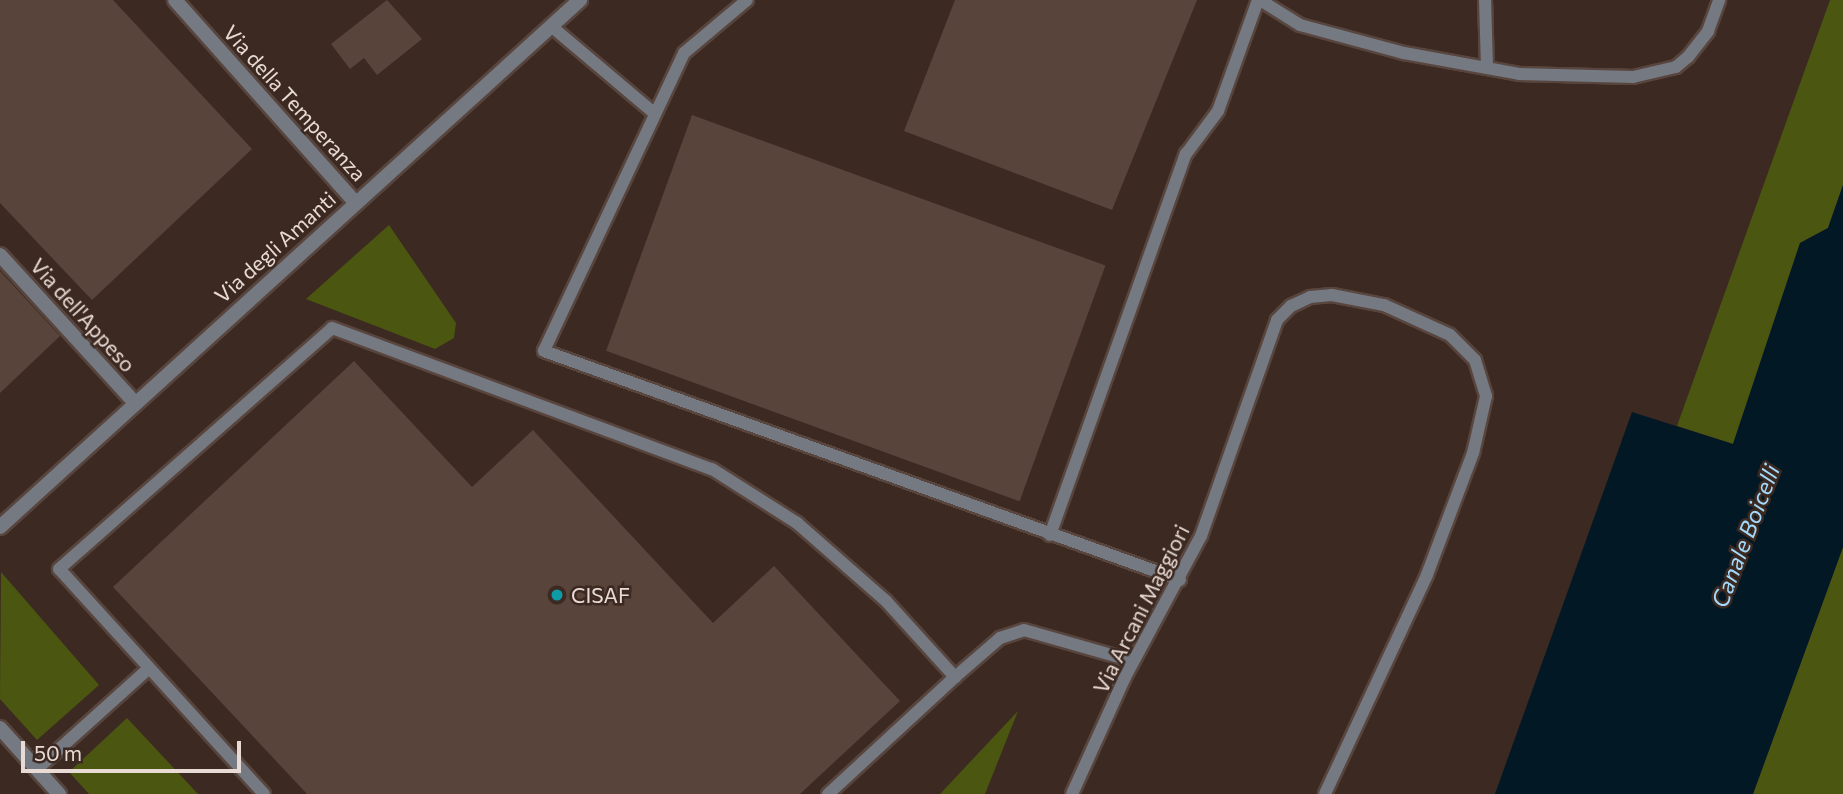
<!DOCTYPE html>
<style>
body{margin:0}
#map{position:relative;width:1843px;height:794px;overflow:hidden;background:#3c2921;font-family:Commissioner,sans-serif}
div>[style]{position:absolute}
.green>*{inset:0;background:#4b5711}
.water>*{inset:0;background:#021925}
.building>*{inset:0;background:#59443b;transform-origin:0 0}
.roads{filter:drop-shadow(2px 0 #58453e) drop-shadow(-2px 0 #58453e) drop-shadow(0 2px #58453e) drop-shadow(0 -2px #58453e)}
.service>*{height:12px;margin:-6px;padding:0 6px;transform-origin:6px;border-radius:6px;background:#747982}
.minor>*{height:14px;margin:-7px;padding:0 7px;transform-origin:7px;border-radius:7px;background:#747982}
.dots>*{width:19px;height:19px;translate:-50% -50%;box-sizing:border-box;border:4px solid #3c2921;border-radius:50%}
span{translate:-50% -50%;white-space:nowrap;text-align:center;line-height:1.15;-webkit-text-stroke:5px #3c2921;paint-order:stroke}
.street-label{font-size:21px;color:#e8dbd5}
.poi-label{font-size:21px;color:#e8dbd5}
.left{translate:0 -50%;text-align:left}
.water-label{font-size:23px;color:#a1dafd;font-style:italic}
.scale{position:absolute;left:21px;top:741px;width:220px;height:32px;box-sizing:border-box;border:4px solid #e8dbd5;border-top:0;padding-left:9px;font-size:21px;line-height:24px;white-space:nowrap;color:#e8dbd5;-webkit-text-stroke:5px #3c2921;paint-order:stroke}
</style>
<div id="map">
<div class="green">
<div style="clip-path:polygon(1830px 0,1843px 0,1843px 185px,1828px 228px,1800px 243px,1733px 444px,1677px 426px)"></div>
<div style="clip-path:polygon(389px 225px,456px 323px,454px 338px,435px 349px,306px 299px)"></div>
<div style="clip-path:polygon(1843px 547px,1843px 794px,1753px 794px)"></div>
<div style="clip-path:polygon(1px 572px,99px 685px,37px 740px,0 699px)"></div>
<div style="clip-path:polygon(1018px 711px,985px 794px,940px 794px)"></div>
<div style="clip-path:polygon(127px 718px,198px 794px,89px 794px,69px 772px)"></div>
</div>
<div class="water">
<div style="clip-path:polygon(1843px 185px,1843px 547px,1753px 794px,1495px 794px,1632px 412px,1733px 444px,1800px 243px,1828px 228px)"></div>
</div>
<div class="building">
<div style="clip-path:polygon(0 0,113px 0,252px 149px,92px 300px,0 203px)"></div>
<div style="clip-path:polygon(387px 0,422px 39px,377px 75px,364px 58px,350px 69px,331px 44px)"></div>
<div style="clip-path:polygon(955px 0,1197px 0,1112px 210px,904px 131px)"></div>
<div style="left:692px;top:115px;width:440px;height:251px;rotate:20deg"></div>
<div style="clip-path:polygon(0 271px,60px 336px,0 393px)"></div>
<div style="clip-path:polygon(354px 361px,472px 487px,533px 430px,713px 623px,774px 566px,900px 701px,800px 794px,307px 794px,113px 587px)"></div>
</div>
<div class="roads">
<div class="service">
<div style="left:747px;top:0;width:82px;rotate:139.9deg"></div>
<div style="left:684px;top:53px;width:329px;rotate:115.2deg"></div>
<div style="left:544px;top:351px;width:676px;rotate:19.8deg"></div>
<div style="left:1260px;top:0;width:47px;rotate:32deg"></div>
<div style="left:1300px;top:25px;width:108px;rotate:15.1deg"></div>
<div style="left:1404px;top:53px;width:117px;rotate:10.3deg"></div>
<div style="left:1519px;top:74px;width:114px;rotate:1.5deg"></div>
<div style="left:1633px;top:77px;width:44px;rotate:-13.1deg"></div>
<div style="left:1676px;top:67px;width:16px;rotate:-40deg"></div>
<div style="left:1688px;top:57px;width:33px;rotate:-52deg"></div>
<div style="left:1708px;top:31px;width:33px;rotate:-70deg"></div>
<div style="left:1485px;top:0;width:68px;rotate:88.3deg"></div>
<div style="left:551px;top:26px;width:136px;rotate:40.2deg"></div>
<div style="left:1050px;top:535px;width:405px;rotate:-70.4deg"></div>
<div style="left:1186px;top:154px;width:54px;rotate:-53.3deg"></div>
<div style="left:1218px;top:111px;width:118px;rotate:-70.2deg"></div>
<div style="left:955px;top:677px;width:60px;rotate:-40.9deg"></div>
<div style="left:1000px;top:638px;width:25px;rotate:-18deg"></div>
<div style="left:1024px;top:630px;width:113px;rotate:15.9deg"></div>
<div style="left:37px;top:769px;width:151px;rotate:-42deg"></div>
<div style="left:264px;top:794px;width:304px;rotate:-132.3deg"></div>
<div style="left:59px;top:569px;width:364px;rotate:-41.4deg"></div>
<div style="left:332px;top:328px;width:405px;rotate:20.4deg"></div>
<div style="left:712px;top:469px;width:101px;rotate:32.4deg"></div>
<div style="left:797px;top:523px;width:118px;rotate:41.2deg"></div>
<div style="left:886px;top:601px;width:103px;rotate:47.8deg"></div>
<div style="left:955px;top:677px;width:173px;rotate:137.3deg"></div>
<div style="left:1072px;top:794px;width:128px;rotate:-65.6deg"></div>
<div style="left:1125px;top:677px;width:160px;rotate:-61.7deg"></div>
<div style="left:1201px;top:536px;width:229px;rotate:-70.6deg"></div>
<div style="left:1277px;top:320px;width:20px;rotate:-45deg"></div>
<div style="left:1291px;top:306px;width:21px;rotate:-25deg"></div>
<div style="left:1310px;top:297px;width:22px;rotate:-5deg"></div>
<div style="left:1332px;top:295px;width:53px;rotate:10.9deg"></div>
<div style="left:1384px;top:305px;width:72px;rotate:24.4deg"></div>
<div style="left:1450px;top:335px;width:35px;rotate:45deg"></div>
<div style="left:1475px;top:360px;width:38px;rotate:73deg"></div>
<div style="left:1486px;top:396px;width:58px;rotate:102.8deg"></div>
<div style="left:1473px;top:453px;width:130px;rotate:110.7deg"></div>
<div style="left:1427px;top:575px;width:242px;rotate:115deg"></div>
</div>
<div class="minor">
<div style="left:175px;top:0;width:272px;rotate:48.3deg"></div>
<div style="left:0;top:255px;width:200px;rotate:47.6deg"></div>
<div style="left:0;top:527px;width:784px;rotate:-42.26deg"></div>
<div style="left:0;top:728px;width:89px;rotate:48.2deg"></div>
</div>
</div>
<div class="dots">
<div style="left:557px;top:595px;background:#0f9aa8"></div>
</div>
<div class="street-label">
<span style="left:295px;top:103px;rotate:48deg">Via della Temperanza</span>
<span style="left:275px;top:247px;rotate:-42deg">Via degli Amanti</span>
<span style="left:83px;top:315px;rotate:48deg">Via dell'Appeso</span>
<span style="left:1141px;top:609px;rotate:-63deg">Via Arcani Maggiori</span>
</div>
<div class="poi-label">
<span class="left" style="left:571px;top:595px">CISAF</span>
</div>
<div class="water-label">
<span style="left:1745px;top:536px;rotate:-69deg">Canale Boicelli</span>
</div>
<div class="scale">50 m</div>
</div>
